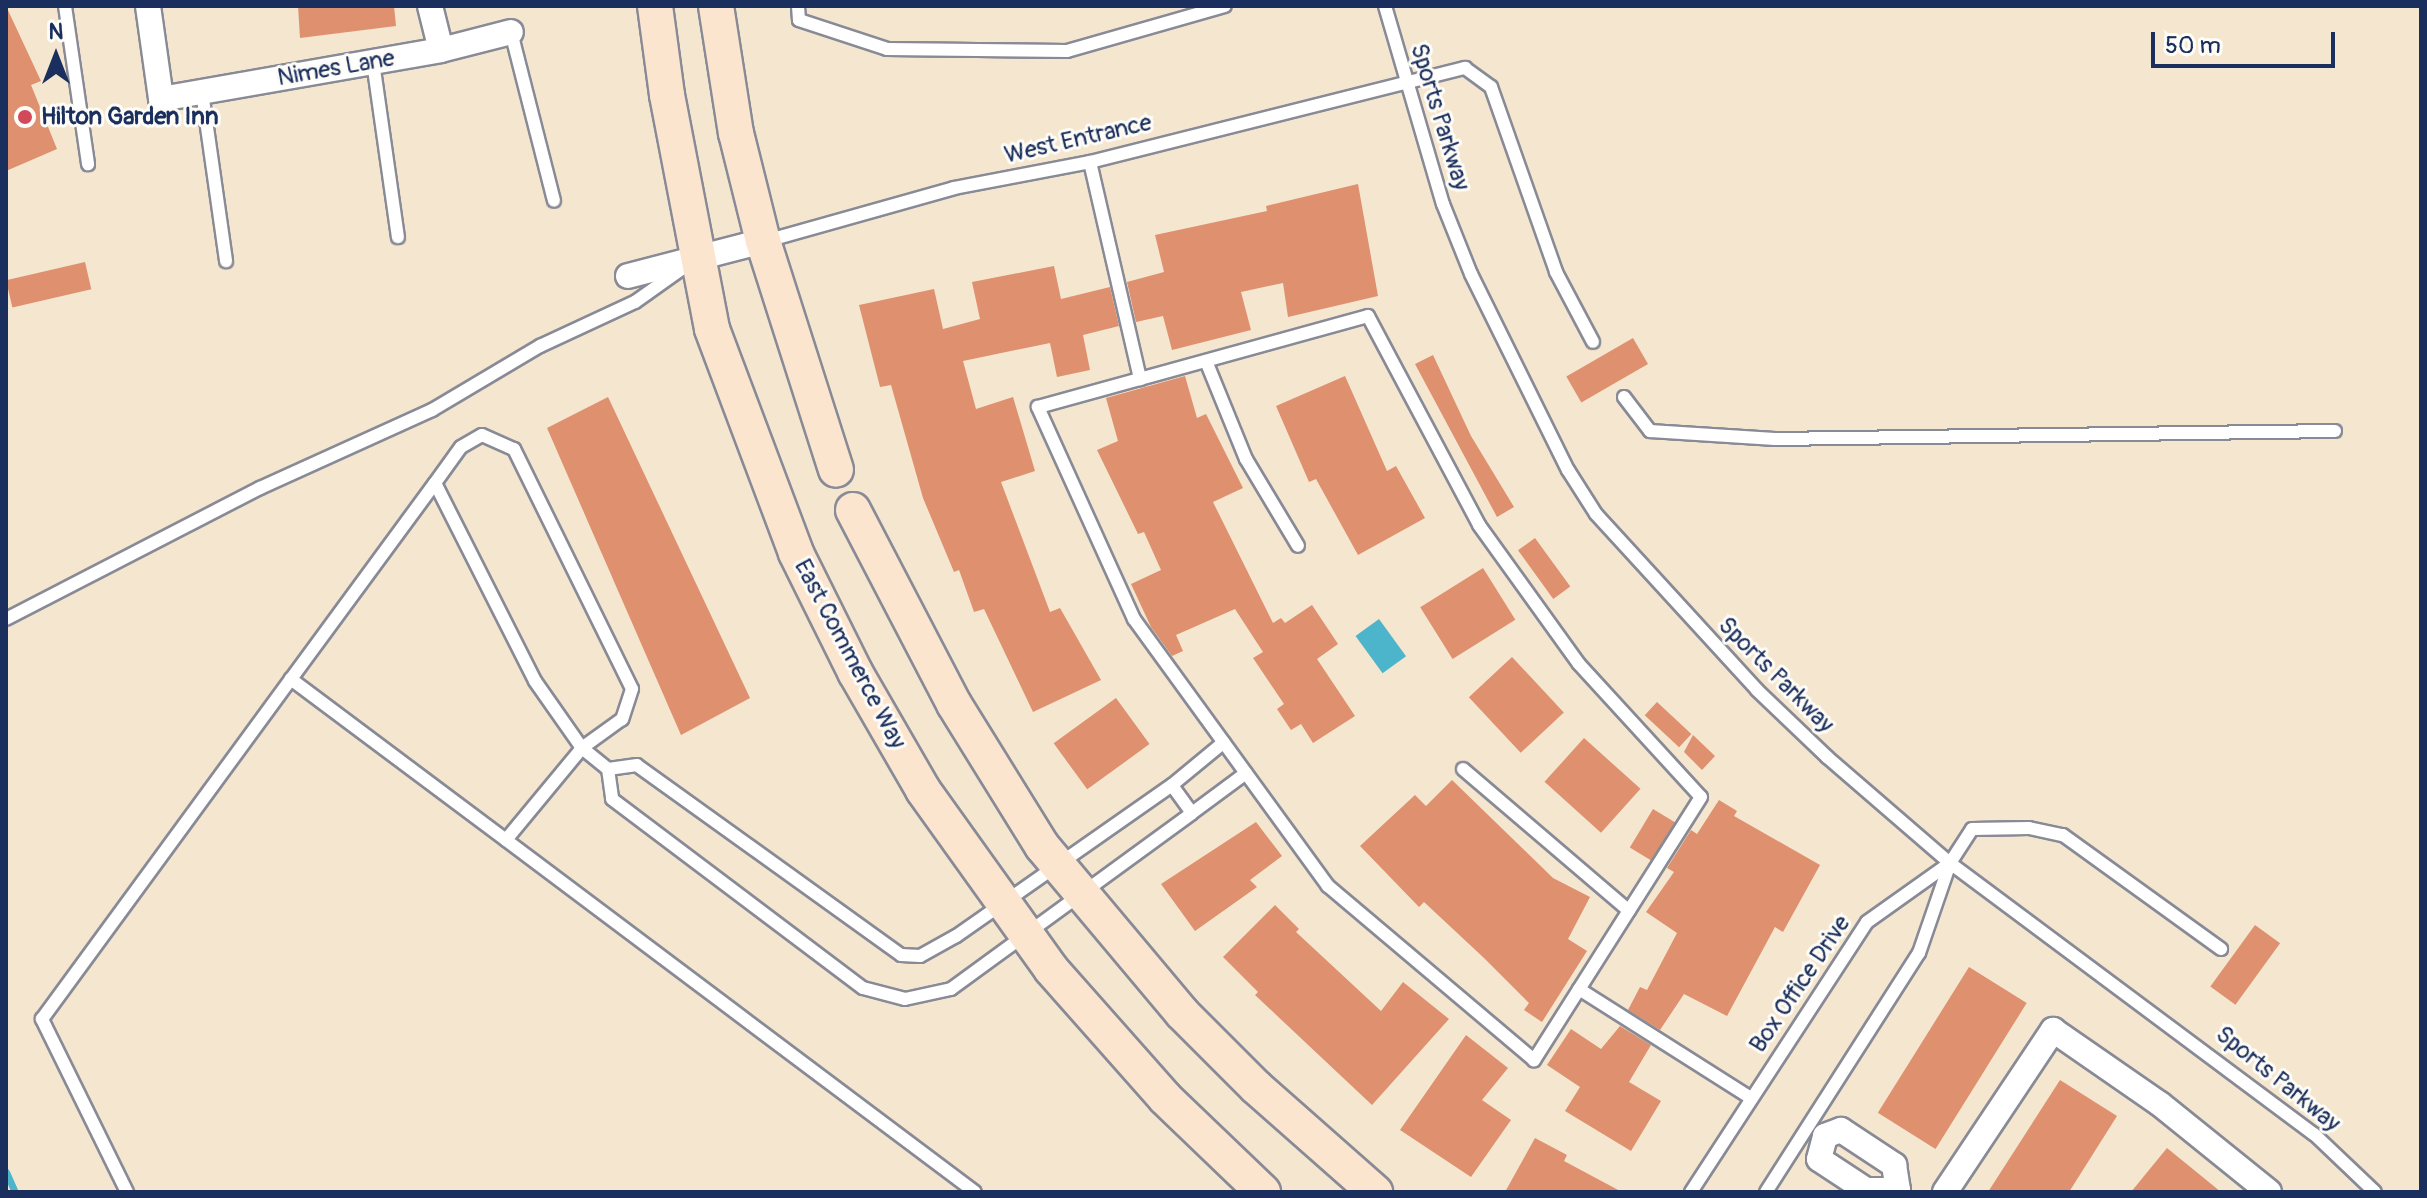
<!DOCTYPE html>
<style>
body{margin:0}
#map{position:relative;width:2427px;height:1198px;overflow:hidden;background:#f5e6cf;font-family:Pangolin,sans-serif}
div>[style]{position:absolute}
.water>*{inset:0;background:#4db5cb;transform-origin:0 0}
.stream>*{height:7px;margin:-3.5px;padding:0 3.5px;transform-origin:3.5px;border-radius:3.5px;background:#4db5cb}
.building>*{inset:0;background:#de906f;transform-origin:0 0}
.roads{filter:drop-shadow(2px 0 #888a96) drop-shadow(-2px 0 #888a96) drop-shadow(0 2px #888a96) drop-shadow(0 -2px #888a96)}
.service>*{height:12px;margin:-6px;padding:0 6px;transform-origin:6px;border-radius:6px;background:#fff}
.minor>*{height:24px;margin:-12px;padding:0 12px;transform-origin:12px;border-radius:12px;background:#fff}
.secondary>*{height:34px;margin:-17px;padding:0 17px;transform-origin:17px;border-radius:17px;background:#fbe5cf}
.dots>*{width:22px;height:22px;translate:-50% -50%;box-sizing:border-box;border:4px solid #fdfcf7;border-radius:50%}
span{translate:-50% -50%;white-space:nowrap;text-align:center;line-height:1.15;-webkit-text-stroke:6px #fdfcf7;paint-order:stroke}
.street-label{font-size:24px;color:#1b2f5e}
.poi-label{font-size:24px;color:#1b2f5e;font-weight:700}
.left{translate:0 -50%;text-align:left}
.frame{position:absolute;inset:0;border:8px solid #1b2f5e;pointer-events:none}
.north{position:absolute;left:16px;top:16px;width:80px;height:80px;-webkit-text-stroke:6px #fdfcf7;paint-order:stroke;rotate:0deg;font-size:22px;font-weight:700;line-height:32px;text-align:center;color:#1b2f5e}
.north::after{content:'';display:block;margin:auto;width:28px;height:36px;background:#1b2f5e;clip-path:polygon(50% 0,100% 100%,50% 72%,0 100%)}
.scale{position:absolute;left:2151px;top:32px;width:184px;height:36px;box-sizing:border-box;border:4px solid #1b2f5e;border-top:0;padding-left:10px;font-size:24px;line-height:28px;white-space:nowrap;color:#1b2f5e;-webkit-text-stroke:6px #fdfcf7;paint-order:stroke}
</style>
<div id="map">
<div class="water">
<div style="left:1379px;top:619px;width:46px;height:29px;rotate:54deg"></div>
</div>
<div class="stream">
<div style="left:6px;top:1172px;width:22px;rotate:66deg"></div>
</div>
<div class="building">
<div style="clip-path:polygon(6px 6px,41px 81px,31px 85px,57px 149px,6px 171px)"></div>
<div style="clip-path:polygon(298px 6px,394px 6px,396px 26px,300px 38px)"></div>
<div style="clip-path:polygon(1358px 184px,1378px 296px,1288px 317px,1283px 283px,1241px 292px,1251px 330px,1172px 350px,1163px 316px,1136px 322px,1127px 282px,1164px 272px,1155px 235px,1267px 211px,1266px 206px)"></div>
<div style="left:85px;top:262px;width:28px;height:81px;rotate:77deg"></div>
<div style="clip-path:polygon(1054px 266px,1061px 299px,1110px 287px,1119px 326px,1083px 335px,1090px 370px,1057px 377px,1050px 343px,963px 361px,976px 409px,1013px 397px,1035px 471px,1001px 482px,1050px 612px,1060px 608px,1101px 680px,1033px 712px,984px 609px,974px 612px,959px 570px,954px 572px,923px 498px,891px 385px,880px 387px,859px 305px,934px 289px,943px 329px,980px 319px,972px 282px)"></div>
<div style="left:1633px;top:338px;width:30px;height:77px;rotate:60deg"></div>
<div style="clip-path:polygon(1433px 355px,1471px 436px,1514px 507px,1497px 517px,1415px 364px)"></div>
<div style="clip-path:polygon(1185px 376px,1197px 418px,1206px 414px,1243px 488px,1213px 502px,1273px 623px,1281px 618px,1285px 623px,1312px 605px,1338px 644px,1317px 659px,1355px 716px,1313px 743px,1301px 724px,1291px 730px,1277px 709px,1284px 704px,1253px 658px,1263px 652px,1235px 609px,1176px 635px,1183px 651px,1172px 656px,1151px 627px,1131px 584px,1161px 570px,1144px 532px,1138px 534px,1097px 450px,1118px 441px,1106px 398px)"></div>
<div style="clip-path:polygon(1345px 376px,1387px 471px,1396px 466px,1425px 518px,1358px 555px,1316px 479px,1309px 482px,1276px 406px)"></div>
<div style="clip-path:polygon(608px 397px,750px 698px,681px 735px,547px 428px)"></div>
<div style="left:1535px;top:538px;width:60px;height:21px;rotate:54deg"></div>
<div style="left:1483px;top:568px;width:61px;height:74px;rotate:58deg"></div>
<div style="left:1512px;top:657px;width:76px;height:59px;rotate:47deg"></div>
<div style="left:1116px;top:698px;width:57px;height:77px;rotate:54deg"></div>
<div style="left:1657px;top:702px;width:47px;height:18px;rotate:43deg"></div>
<div style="clip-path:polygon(1693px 735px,1715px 756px,1702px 770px,1684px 752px)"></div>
<div style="left:1584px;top:738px;width:76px;height:59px;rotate:42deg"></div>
<div style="clip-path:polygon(1452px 780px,1553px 878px,1590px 897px,1568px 939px,1587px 951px,1542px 1022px,1524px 1010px,1529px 1003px,1484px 958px,1424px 902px,1419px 907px,1360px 846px,1415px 795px,1426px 806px)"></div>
<div style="clip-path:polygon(1719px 800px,1737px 811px,1734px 816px,1820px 865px,1783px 932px,1775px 927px,1727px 1016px,1684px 994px,1660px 1030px,1628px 1010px,1640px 987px,1647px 990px,1677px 933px,1646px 912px,1674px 872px,1667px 868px,1691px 830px,1697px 834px)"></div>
<div style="left:1653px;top:809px;width:26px;height:45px;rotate:31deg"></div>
<div style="clip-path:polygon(1256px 822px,1282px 856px,1250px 880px,1257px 887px,1195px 931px,1161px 884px)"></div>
<div style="clip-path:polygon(1275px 905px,1299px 929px,1296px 932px,1381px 1011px,1403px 982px,1449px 1019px,1372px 1105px,1255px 995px,1258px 992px,1223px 957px)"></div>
<div style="left:2255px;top:925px;width:31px;height:76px;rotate:36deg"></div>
<div style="left:1969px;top:967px;width:68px;height:172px;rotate:32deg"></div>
<div style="clip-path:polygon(1620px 1026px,1651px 1045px,1629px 1082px,1661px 1101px,1631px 1151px,1565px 1111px,1580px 1087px,1547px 1065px,1571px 1029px,1601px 1049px)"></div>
<div style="clip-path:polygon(1466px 1035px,1508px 1068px,1482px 1100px,1511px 1120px,1471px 1177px,1400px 1130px)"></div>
<div style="clip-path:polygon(2060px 1080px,2117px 1116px,2069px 1192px,1988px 1192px)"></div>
<div style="clip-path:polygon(1535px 1138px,1567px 1155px,1564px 1161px,1622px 1192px,1505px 1192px)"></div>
<div style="clip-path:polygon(2167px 1148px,2221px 1192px,2131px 1192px)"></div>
</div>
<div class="roads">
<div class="service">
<div style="left:65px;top:6px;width:160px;rotate:81.7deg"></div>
<div style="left:798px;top:6px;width:14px;rotate:86deg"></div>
<div style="left:799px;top:20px;width:93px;rotate:18.2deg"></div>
<div style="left:887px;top:49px;width:180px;rotate:0.6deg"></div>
<div style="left:1067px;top:51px;width:164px;rotate:-15.9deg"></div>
<div style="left:1385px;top:6px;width:206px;rotate:73.7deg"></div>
<div style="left:1443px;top:204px;width:75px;rotate:68.2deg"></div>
<div style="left:1471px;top:274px;width:219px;rotate:63.7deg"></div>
<div style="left:1568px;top:470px;width:52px;rotate:57.5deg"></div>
<div style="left:1596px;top:514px;width:239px;rotate:47.5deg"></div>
<div style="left:1757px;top:690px;width:97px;rotate:43.7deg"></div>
<div style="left:1827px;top:757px;width:162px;rotate:40.8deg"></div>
<div style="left:1950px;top:863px;width:454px;rotate:36.7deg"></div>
<div style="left:2314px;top:1134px;width:84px;rotate:43.6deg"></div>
<div style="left:511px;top:32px;width:174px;rotate:75.7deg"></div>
<div style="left:373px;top:62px;width:177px;rotate:81.9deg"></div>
<div style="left:202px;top:92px;width:171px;rotate:81.9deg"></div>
<div style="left:1090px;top:162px;width:223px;rotate:77deg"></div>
<div style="left:766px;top:241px;width:195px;rotate:-15.7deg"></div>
<div style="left:954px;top:188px;width:138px;rotate:-10.8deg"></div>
<div style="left:1090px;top:162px;width:387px;rotate:-14.1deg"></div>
<div style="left:1465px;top:68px;width:32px;rotate:36deg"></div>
<div style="left:1491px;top:87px;width:196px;rotate:70.6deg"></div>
<div style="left:1556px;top:272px;width:79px;rotate:62.1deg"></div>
<div style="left:1368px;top:316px;width:237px;rotate:62deg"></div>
<div style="left:1479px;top:525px;width:171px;rotate:54.3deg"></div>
<div style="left:1579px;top:664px;width:180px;rotate:47.5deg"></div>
<div style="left:1701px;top:797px;width:312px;rotate:122.4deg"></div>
<div style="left:1534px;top:1060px;width:270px;rotate:-139.8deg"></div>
<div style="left:1328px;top:886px;width:330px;rotate:-126deg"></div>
<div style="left:1134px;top:619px;width:233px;rotate:-114.4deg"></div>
<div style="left:1038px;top:407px;width:342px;rotate:-15.4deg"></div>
<div style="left:1206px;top:361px;width:106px;rotate:67.8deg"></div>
<div style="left:1246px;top:459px;width:101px;rotate:59.1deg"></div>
<div style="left:1624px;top:397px;width:43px;rotate:52.6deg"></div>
<div style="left:1650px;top:431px;width:125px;rotate:3.7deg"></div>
<div style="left:1775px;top:439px;width:560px;rotate:-0.82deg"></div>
<div style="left:435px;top:483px;width:44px;rotate:-54.2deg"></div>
<div style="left:461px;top:447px;width:24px;rotate:-30deg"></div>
<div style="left:482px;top:435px;width:35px;rotate:24deg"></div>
<div style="left:514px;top:449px;width:267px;rotate:63.8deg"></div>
<div style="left:632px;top:689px;width:32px;rotate:108deg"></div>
<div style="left:622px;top:719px;width:49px;rotate:144.1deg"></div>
<div style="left:582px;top:748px;width:33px;rotate:39deg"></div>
<div style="left:608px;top:769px;width:30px;rotate:82deg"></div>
<div style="left:612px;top:799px;width:314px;rotate:37deg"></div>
<div style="left:863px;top:988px;width:43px;rotate:14.7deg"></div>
<div style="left:905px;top:999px;width:47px;rotate:-12.3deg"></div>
<div style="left:951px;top:989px;width:298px;rotate:-36.1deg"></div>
<div style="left:1192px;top:813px;width:34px;rotate:-126deg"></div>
<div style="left:1172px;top:785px;width:264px;rotate:145deg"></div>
<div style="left:956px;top:936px;width:41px;rotate:150.9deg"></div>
<div style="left:920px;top:956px;width:19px;rotate:-177deg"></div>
<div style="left:901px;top:955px;width:325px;rotate:-144.3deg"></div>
<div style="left:637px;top:765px;width:29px;rotate:172deg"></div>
<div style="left:6px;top:619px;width:286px;rotate:-27.3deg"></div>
<div style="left:260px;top:488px;width:189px;rotate:-24.4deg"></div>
<div style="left:432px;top:410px;width:126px;rotate:-30.7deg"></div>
<div style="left:540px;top:346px;width:105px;rotate:-24.9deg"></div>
<div style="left:635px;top:302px;width:59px;rotate:-35.3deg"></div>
<div style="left:1463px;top:769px;width:218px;rotate:40.5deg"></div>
<div style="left:1172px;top:785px;width:67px;rotate:-39.6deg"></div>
<div style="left:1192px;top:813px;width:67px;rotate:-36.5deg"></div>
<div style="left:506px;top:840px;width:586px;rotate:36.89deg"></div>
<div style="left:1579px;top:989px;width:204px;rotate:32.4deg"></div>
<div style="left:127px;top:1192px;width:193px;rotate:-116.2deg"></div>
<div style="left:42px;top:1019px;width:421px;rotate:-53.8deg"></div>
<div style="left:291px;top:679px;width:243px;rotate:-53.7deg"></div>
<div style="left:435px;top:483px;width:222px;rotate:63.2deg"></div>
<div style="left:535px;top:681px;width:82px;rotate:55deg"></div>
<div style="left:582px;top:748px;width:119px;rotate:129.6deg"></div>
<div style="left:506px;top:840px;width:269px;rotate:-143.2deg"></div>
<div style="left:1691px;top:1192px;width:322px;rotate:-56.9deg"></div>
<div style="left:1867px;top:922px;width:102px;rotate:-35.4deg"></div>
<div style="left:1766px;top:1192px;width:284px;rotate:-57.4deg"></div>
<div style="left:1919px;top:953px;width:95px;rotate:-71deg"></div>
<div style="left:1950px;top:863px;width:40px;rotate:-57.1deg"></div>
<div style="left:1972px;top:829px;width:57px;rotate:-1deg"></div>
<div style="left:2029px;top:828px;width:35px;rotate:12deg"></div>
<div style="left:2063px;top:835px;width:195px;rotate:35.8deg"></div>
</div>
<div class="minor">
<div style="left:148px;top:6px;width:94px;rotate:82deg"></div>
<div style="left:161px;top:99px;width:284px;rotate:-9.9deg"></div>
<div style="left:441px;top:50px;width:72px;rotate:-14.4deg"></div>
<div style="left:430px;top:6px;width:45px;rotate:76deg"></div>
<div style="left:628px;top:276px;width:139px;rotate:-14.5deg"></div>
<div style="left:1841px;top:1130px;width:64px;rotate:33.4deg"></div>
<div style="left:1894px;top:1165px;width:25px;rotate:81deg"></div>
<div style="left:1898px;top:1190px;width:32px;rotate:180deg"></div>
<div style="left:1866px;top:1190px;width:56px;rotate:-146.6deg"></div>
<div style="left:1819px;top:1159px;width:24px;rotate:-75deg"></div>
<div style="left:1825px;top:1136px;width:17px;rotate:-21deg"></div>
<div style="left:1945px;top:1192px;width:195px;rotate:-56.3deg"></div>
<div style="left:2053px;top:1030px;width:130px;rotate:34.7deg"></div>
<div style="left:2160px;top:1104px;width:140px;rotate:38.9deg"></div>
</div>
<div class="secondary">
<div style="left:655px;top:6px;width:90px;rotate:82.3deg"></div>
<div style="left:667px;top:95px;width:238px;rotate:79.1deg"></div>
<div style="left:712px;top:329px;width:239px;rotate:69.4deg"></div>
<div style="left:796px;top:553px;width:133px;rotate:63.6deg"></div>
<div style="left:855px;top:672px;width:136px;rotate:60deg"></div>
<div style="left:923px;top:790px;width:220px;rotate:54.4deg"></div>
<div style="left:1051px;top:969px;width:172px;rotate:48.5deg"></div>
<div style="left:1165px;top:1098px;width:136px;rotate:43.8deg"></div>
<div style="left:716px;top:6px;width:129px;rotate:81.1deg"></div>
<div style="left:736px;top:133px;width:111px;rotate:76deg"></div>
<div style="left:763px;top:241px;width:240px;rotate:72.3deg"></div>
<div style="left:853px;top:510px;width:219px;rotate:62.5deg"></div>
<div style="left:954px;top:704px;width:167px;rotate:58.2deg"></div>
<div style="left:1042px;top:846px;width:218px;rotate:50deg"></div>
<div style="left:1182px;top:1013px;width:105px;rotate:45deg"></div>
<div style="left:1256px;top:1087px;width:159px;rotate:41.4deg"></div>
</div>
</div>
<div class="dots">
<div style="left:25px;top:117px;background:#d1495b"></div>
</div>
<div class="street-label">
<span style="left:336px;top:68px;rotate:-10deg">Nimes Lane</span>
<span style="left:1440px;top:117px;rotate:73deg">Sports Parkway</span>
<span style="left:1078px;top:139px;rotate:-13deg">West Entrance</span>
<span style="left:850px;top:654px;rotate:62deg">East Commerce Way</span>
<span style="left:1776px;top:675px;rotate:45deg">Sports Parkway</span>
<span style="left:1800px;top:984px;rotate:-56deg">Box Office Drive</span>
<span style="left:2278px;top:1079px;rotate:39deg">Sports Parkway</span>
</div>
<div class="poi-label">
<span class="left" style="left:41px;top:117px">Hilton Garden Inn</span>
</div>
<div class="frame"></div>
<div class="north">N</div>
<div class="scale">50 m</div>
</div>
